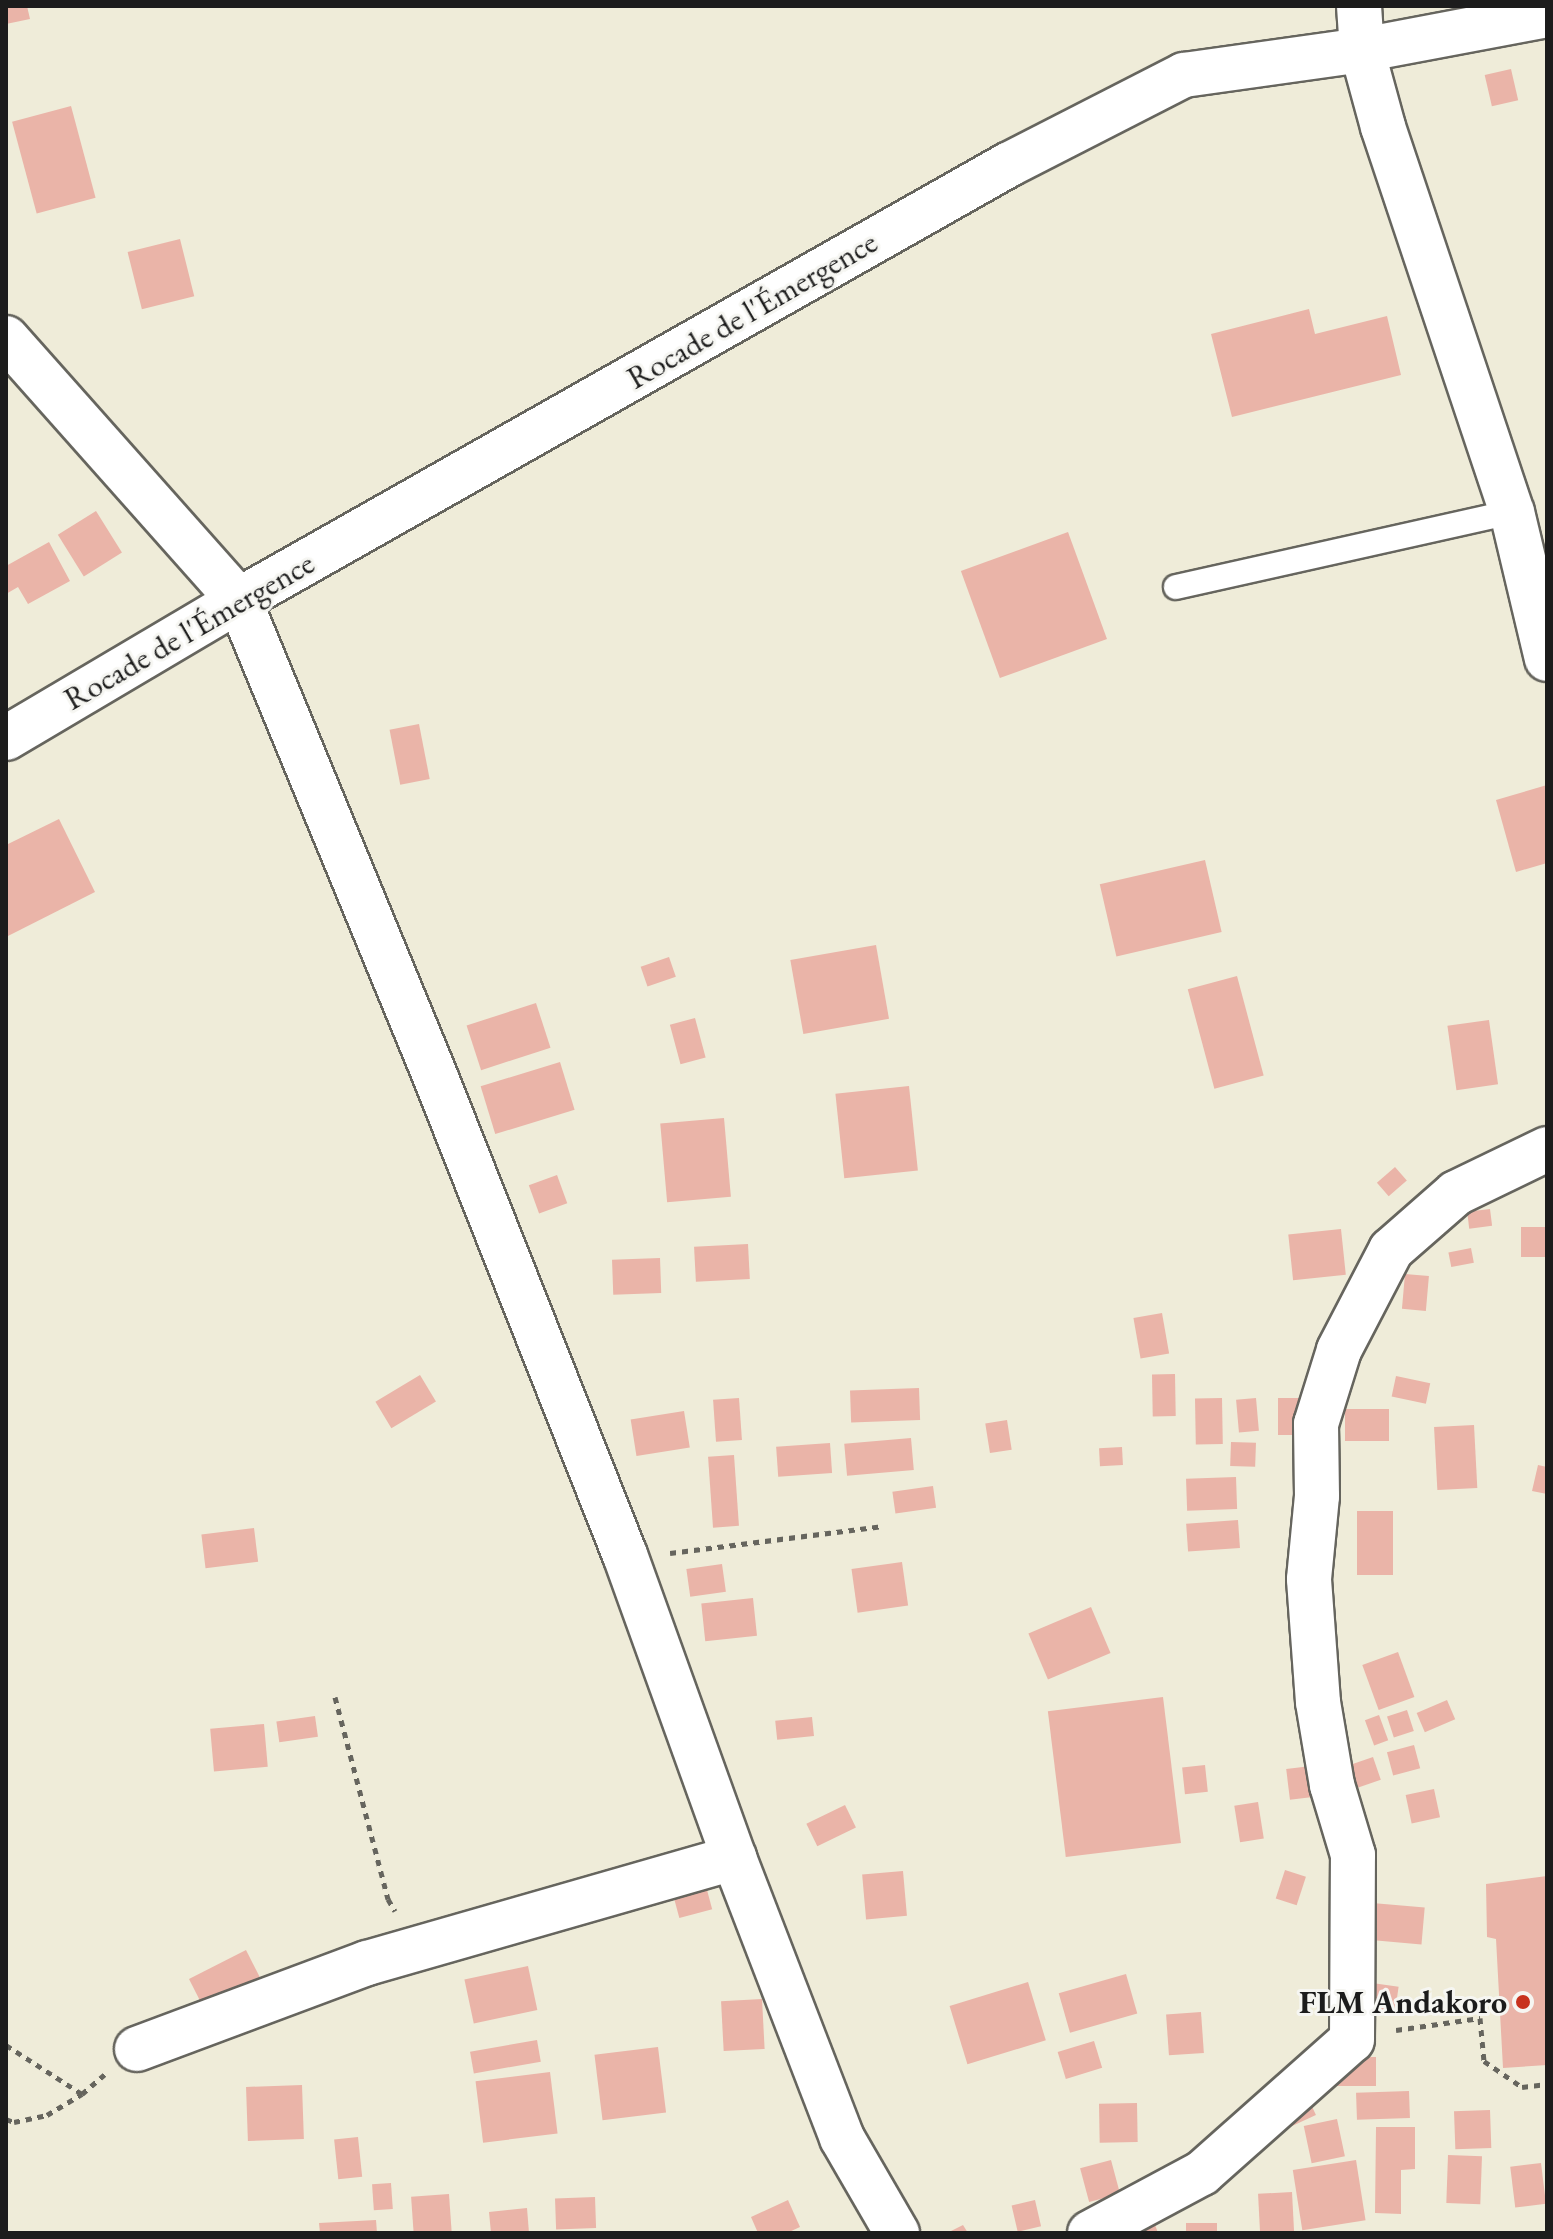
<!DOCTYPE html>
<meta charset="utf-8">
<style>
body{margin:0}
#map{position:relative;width:1553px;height:2239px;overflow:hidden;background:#efecd9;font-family:"EB Garamond",serif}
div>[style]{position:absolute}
.building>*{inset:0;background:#eab4a8;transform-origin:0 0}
.path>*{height:5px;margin-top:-2.5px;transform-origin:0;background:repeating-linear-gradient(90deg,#66655e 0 6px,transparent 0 12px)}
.roads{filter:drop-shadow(2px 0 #66655e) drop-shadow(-2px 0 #66655e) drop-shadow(0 2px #66655e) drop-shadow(0 -2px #66655e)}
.service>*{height:24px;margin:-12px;padding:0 12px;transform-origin:12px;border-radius:12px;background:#fff}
.minor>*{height:44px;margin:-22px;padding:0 22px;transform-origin:22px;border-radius:22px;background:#fff}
.tertiary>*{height:44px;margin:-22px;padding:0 22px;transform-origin:22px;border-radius:22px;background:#fff}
.dots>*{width:22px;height:22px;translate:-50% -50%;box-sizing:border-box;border:4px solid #f6f6f2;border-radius:50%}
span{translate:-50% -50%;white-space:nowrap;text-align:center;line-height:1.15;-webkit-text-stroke:6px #f6f6f2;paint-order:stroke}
.street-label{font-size:32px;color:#1c1c1c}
.poi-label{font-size:32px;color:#1c1c1c;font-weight:700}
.right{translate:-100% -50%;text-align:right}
.frame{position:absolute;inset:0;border:8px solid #1c1c1c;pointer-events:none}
</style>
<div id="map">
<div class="building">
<div style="clip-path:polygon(6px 6px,27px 6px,30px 19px,6px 24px)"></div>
<div style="left:1511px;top:69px;width:32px;height:27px;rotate:77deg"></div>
<div style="left:71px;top:106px;width:95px;height:61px;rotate:75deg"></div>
<div style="left:180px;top:239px;width:59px;height:54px;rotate:76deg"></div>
<div style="clip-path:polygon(1309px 309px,1315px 334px,1387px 316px,1401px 375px,1232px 417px,1211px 334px)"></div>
<div style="left:96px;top:511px;width:49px;height:45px;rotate:58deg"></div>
<div style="left:1068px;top:532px;width:114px;height:114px;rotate:70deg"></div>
<div style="clip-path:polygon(49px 542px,70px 581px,28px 604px,18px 587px,6px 594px,6px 566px)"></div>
<div style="left:419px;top:724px;width:56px;height:30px;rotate:79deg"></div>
<div style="clip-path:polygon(1547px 785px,1547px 863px,1516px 872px,1496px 800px)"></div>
<div style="clip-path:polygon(59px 819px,95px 892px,6px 937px,6px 845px)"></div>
<div style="left:1205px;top:860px;width:74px;height:108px;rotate:77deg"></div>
<div style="left:876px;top:945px;width:75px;height:87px;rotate:80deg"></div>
<div style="left:669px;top:957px;width:21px;height:30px;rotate:71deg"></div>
<div style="left:1237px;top:976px;width:103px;height:51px;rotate:75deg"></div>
<div style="left:536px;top:1003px;width:47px;height:73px;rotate:72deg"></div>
<div style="left:695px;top:1018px;width:41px;height:26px;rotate:75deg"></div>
<div style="left:1489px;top:1020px;width:65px;height:42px;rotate:82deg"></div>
<div style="left:560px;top:1062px;width:50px;height:83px;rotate:73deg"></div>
<div style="left:909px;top:1086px;width:85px;height:74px;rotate:84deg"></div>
<div style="left:724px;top:1118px;width:79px;height:64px;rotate:85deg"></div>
<div style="left:1395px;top:1167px;width:18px;height:24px;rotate:49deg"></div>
<div style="left:557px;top:1175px;width:30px;height:30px;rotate:70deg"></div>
<div style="left:1490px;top:1209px;width:17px;height:23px;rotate:83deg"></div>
<div style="left:1547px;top:1227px;width:30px;height:26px;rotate:90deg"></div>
<div style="left:1341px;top:1229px;width:46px;height:53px;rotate:84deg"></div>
<div style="left:748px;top:1244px;width:35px;height:54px;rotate:87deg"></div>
<div style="left:1471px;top:1248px;width:15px;height:23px;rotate:79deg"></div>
<div style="left:660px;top:1258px;width:35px;height:48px;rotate:88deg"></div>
<div style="left:1405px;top:1274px;width:24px;height:35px;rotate:5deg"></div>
<div style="left:1162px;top:1313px;width:41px;height:29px;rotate:80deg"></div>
<div style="left:1175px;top:1374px;width:42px;height:23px;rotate:89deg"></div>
<div style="left:420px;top:1375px;width:31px;height:52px;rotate:59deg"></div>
<div style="left:1396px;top:1376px;width:35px;height:21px;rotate:12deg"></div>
<div style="left:919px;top:1388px;width:32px;height:69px;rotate:88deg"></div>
<div style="left:739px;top:1398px;width:42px;height:26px;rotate:86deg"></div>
<div style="left:1222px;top:1398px;width:46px;height:27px;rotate:89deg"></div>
<div style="left:1256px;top:1398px;width:33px;height:20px;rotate:85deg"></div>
<div style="left:1278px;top:1398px;width:21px;height:37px"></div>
<div style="left:1389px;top:1409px;width:32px;height:44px;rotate:90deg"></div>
<div style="left:684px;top:1411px;width:37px;height:54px;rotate:81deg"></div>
<div style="left:1007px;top:1420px;width:30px;height:22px;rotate:81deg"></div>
<div style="left:1474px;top:1425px;width:63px;height:40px;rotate:87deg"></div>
<div style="left:911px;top:1438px;width:32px;height:67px;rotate:85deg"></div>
<div style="left:1231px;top:1442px;width:25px;height:24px;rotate:2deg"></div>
<div style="left:830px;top:1443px;width:30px;height:54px;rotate:86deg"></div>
<div style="left:1122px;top:1447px;width:18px;height:23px;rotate:87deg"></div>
<div style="left:734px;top:1455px;width:71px;height:26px;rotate:86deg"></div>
<div style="clip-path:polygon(1538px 1465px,1547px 1467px,1547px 1494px,1532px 1491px)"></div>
<div style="left:1236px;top:1477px;width:32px;height:50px;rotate:88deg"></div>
<div style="left:933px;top:1486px;width:22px;height:41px;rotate:82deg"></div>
<div style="left:1357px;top:1511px;width:36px;height:64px"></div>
<div style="left:1238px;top:1520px;width:28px;height:52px;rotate:86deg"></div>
<div style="left:254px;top:1528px;width:34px;height:53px;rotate:83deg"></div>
<div style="left:902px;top:1562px;width:44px;height:51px;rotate:82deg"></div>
<div style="left:722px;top:1564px;width:28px;height:36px;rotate:82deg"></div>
<div style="left:753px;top:1598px;width:38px;height:52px;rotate:84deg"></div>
<div style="left:1091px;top:1607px;width:50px;height:68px;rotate:67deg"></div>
<div style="left:1398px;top:1652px;width:48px;height:38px;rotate:70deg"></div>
<div style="left:1163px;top:1697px;width:147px;height:116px;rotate:83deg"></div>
<div style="left:1447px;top:1700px;width:21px;height:33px;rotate:67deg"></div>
<div style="left:1407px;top:1710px;width:22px;height:21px;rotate:72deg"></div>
<div style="left:1379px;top:1715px;width:27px;height:15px;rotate:70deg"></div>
<div style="left:315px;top:1716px;width:21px;height:39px;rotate:82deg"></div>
<div style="left:812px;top:1717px;width:19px;height:37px;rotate:84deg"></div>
<div style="left:264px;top:1724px;width:43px;height:54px;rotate:85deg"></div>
<div style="left:1414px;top:1745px;width:24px;height:28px;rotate:75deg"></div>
<div style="left:1373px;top:1757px;width:24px;height:43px;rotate:71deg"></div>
<div style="left:1205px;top:1765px;width:27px;height:23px;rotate:84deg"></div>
<div style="left:1311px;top:1766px;width:31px;height:25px;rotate:83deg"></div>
<div style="left:1434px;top:1789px;width:29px;height:29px;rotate:78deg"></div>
<div style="left:1258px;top:1802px;width:37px;height:24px;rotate:81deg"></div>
<div style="left:845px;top:1805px;width:25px;height:43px;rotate:64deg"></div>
<div style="left:1285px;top:1870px;width:22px;height:30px;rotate:18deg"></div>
<div style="left:903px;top:1871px;width:45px;height:41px;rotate:85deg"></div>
<div style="clip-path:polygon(1547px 1876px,1547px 2065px,1503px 2068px,1496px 1939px,1487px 1937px,1486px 1884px)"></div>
<div style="left:707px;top:1890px;width:20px;height:34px;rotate:75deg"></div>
<div style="left:1349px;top:1901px;width:76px;height:37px;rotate:5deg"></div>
<div style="left:246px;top:1950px;width:35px;height:64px;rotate:63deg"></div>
<div style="left:528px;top:1966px;width:45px;height:65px;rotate:78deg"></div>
<div style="left:1126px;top:1974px;width:41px;height:70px;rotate:74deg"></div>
<div style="left:1358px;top:1981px;width:41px;height:26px;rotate:8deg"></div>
<div style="left:1028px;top:1982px;width:61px;height:82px;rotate:73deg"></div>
<div style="left:762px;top:1999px;width:50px;height:41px;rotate:87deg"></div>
<div style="left:1201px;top:2012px;width:41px;height:35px;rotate:86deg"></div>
<div style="left:537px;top:2040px;width:22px;height:68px;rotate:80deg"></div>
<div style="left:1094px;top:2041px;width:28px;height:38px;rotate:73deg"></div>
<div style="left:658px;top:2047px;width:66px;height:64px;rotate:83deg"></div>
<div style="left:1376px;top:2057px;width:29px;height:41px;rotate:90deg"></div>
<div style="left:550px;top:2072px;width:62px;height:75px;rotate:83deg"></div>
<div style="left:302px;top:2085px;width:54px;height:56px;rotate:88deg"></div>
<div style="left:1302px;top:2085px;width:33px;height:27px;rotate:65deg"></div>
<div style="left:1409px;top:2091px;width:27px;height:53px;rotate:88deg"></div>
<div style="left:1137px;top:2103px;width:39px;height:38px;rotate:89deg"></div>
<div style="left:1490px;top:2110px;width:38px;height:36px;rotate:88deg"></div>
<div style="left:1337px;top:2119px;width:38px;height:34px;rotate:78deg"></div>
<div style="clip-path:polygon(1376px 2127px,1415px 2127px,1415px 2169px,1401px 2170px,1401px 2214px,1375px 2213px)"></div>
<div style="left:358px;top:2137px;width:40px;height:24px;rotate:84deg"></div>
<div style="left:1448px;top:2155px;width:34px;height:48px;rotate:2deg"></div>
<div style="left:1111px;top:2160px;width:35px;height:32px;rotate:75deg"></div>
<div style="left:1356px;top:2160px;width:61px;height:64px;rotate:81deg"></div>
<div style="left:1541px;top:2163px;width:41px;height:31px;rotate:83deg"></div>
<div style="left:391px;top:2183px;width:26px;height:19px;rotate:86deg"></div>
<div style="left:1292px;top:2192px;width:41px;height:34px;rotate:87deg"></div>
<div style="left:449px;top:2194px;width:39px;height:38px;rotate:86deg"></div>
<div style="left:595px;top:2197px;width:31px;height:40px;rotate:88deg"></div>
<div style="clip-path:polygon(788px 2200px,800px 2227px,787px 2233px,758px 2233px,751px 2217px)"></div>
<div style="left:1035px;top:2200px;width:27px;height:24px;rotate:77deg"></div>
<div style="clip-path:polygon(527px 2208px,529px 2233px,491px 2233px,489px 2212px)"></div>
<div style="clip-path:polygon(376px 2220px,377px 2233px,320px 2233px,319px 2223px)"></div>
<div style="clip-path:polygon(1154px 2222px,1158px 2233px,1127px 2233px)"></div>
<div style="left:1217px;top:2223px;width:10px;height:31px;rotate:90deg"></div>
<div style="clip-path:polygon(963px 2225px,968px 2233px,947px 2233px)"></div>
</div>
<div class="path">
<div style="left:670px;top:1553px;width:215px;rotate:-7.2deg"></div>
<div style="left:335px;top:1697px;width:209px;rotate:75.3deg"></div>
<div style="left:388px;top:1899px;width:14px;rotate:60deg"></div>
<div style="left:1396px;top:2030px;width:85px;rotate:-8.1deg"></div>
<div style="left:1480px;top:2018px;width:43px;rotate:84.7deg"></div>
<div style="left:1484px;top:2061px;width:46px;rotate:34.4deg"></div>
<div style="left:1522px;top:2087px;width:25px;rotate:-7deg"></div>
<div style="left:6px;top:2045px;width:90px;rotate:32.8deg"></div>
<div style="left:6px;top:2119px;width:9px;rotate:21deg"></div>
<div style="left:14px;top:2122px;width:34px;rotate:-12deg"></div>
<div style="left:47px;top:2115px;width:41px;rotate:-31deg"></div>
<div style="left:82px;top:2094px;width:30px;rotate:-41deg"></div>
</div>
<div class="roads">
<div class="service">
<div style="left:1176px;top:587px;width:344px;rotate:-12.6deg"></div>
</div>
<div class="minor">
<div style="left:1359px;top:6px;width:44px;rotate:86.1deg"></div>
<div style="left:1362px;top:50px;width:80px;rotate:74.7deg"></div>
<div style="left:1383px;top:127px;width:406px;rotate:71.5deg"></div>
<div style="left:1512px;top:512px;width:151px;rotate:76.6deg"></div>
<div style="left:6px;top:338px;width:351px;rotate:48.4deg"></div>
<div style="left:137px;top:2049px;width:246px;rotate:-20.5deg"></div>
<div style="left:367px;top:1963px;width:382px;rotate:-16deg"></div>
<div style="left:1090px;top:2233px;width:127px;rotate:-28.2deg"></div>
<div style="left:1202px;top:2173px;width:200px;rotate:-41.6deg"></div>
<div style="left:1352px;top:2040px;width:185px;rotate:-89.7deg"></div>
<div style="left:1353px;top:1855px;width:73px;rotate:-106.7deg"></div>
<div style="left:1332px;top:1785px;width:84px;rotate:-99.6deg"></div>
<div style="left:1318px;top:1702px;width:123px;rotate:-94.2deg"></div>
<div style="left:1309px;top:1579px;width:83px;rotate:-84.5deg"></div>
<div style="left:1317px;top:1496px;width:72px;rotate:-90.8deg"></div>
<div style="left:1316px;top:1424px;width:77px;rotate:-72.7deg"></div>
<div style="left:1339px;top:1350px;width:113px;rotate:-62.5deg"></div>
<div style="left:1391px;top:1250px;width:86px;rotate:-41.2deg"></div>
<div style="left:1456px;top:1193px;width:101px;rotate:-25.8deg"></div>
</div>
<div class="tertiary">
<div style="left:239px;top:600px;width:517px;rotate:67.6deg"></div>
<div style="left:436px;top:1078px;width:513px;rotate:68.39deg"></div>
<div style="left:625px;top:1555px;width:322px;rotate:70.2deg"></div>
<div style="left:734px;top:1858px;width:300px;rotate:68.9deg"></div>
<div style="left:842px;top:2138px;width:110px;rotate:59.9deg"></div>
<div style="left:6px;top:738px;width:271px;rotate:-30.6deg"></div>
<div style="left:239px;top:600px;width:884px;rotate:-29.5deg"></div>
<div style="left:1008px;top:165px;width:198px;rotate:-27.1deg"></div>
<div style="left:1184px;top:75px;width:180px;rotate:-8deg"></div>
<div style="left:1362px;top:50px;width:188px;rotate:-10.7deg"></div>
</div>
</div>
<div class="dots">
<div style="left:1523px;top:2002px;background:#c8321e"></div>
</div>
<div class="street-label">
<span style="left:752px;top:310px;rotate:-30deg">Rocade de l'Émergence</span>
<span style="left:189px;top:631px;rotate:-30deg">Rocade de l'Émergence</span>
</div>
<div class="poi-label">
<span class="right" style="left:1507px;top:2002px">FLM Andakoro</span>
</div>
<div class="frame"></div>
</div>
